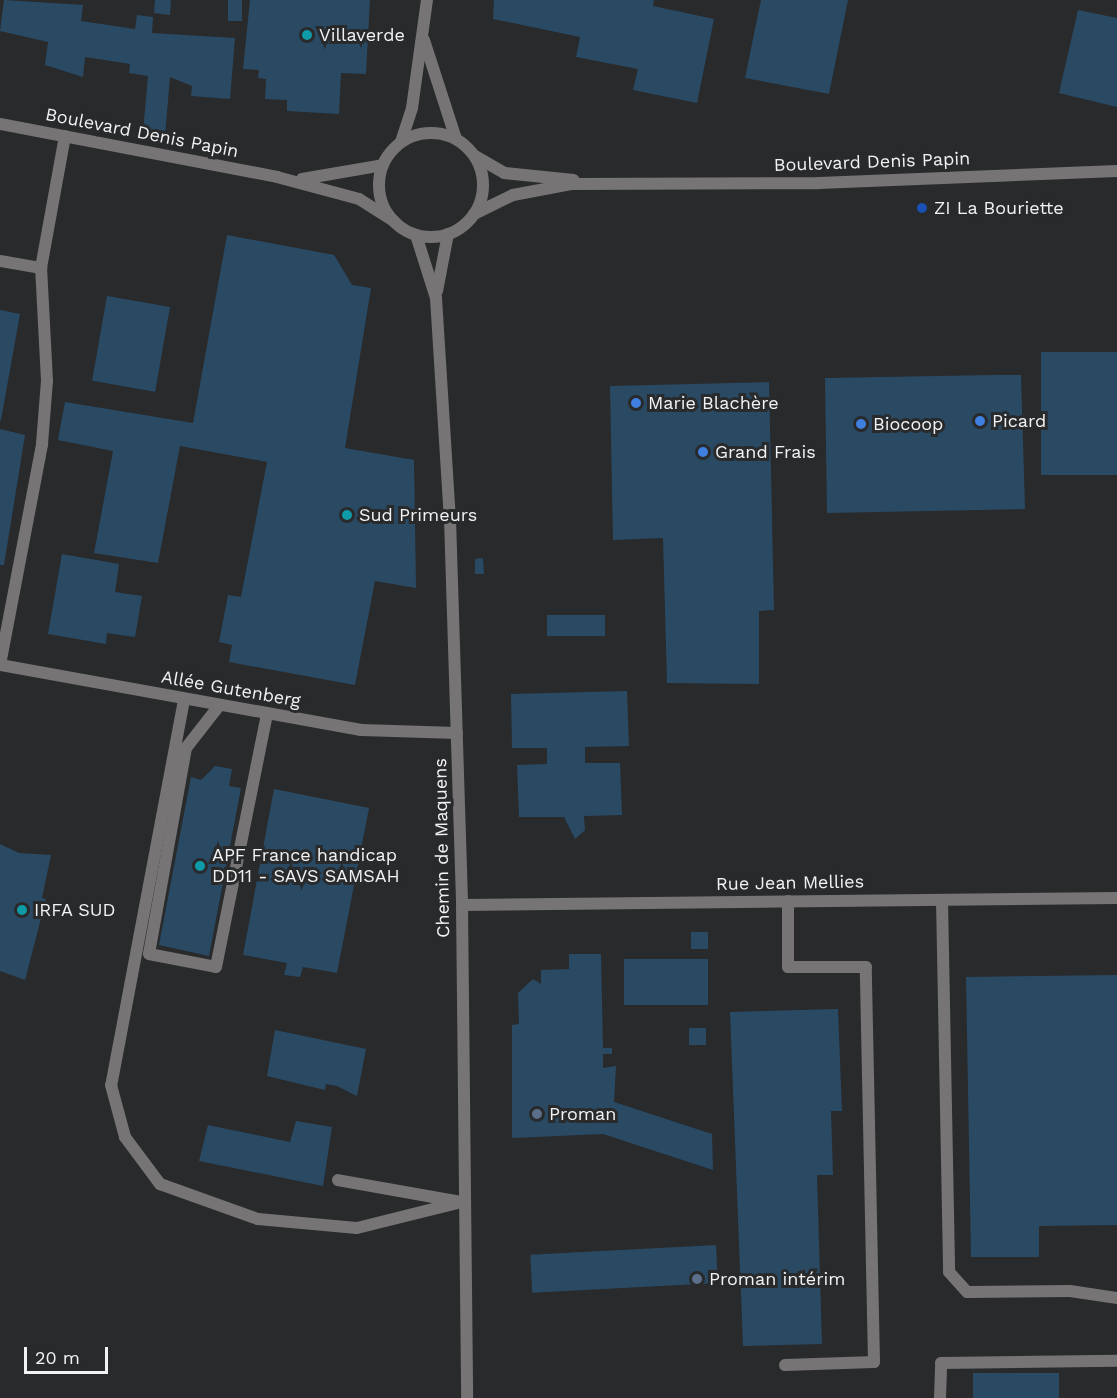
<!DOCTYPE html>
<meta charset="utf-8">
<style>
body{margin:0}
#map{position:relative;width:1117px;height:1398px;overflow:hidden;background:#282a2c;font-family:"Work Sans",sans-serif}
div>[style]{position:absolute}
.building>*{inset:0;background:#2a4a64;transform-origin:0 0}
.service>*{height:12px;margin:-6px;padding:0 6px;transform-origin:6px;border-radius:6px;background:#767474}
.minor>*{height:12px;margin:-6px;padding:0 6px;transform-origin:6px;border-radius:6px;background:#767474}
.minor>.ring{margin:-6px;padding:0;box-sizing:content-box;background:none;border:12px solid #767474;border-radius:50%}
.dots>*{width:16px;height:16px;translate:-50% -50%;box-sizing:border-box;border:3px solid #282a2c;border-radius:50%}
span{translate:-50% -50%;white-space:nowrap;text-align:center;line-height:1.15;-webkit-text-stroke:6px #282a2c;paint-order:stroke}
.poi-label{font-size:18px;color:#f1f2f3}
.left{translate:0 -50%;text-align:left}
.street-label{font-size:18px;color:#f1f2f3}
.scale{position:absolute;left:24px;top:1347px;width:84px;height:27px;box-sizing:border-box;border:3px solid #f1f2f3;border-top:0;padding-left:8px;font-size:18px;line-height:21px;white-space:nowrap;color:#f1f2f3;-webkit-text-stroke:4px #282a2c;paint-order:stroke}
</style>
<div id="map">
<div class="building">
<div style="clip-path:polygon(4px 0,83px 5px,81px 21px,135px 29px,137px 15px,153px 17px,152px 33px,235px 38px,230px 99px,191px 96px,192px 86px,170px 77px,165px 136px,143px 132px,148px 76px,129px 73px,130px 64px,85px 57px,83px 77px,45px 65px,48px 42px,0 31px)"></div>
<div style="clip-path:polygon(155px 0,171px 0,170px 15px,154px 13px)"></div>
<div style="left:228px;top:0;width:14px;height:21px"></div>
<div style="clip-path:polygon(250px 0,370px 0,366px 74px,341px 73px,339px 114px,287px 111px,287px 100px,265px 99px,266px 79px,258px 78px,259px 70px,243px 69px)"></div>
<div style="clip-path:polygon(494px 0,654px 0,653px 6px,714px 19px,697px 103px,633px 90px,638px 69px,576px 57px,580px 37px,493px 19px)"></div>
<div style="clip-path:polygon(761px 0,848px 0,829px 94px,745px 78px)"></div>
<div style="clip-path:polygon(1078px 10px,1117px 18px,1117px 107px,1059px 93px)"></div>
<div style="clip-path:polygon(227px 235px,334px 255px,352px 285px,371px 288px,345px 448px,414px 460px,416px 588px,375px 581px,355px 685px,229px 662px,232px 645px,219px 642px,228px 595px,241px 597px,267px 462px,180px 446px,158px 563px,94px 553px,113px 451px,58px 440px,65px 402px,193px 423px)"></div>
<div style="left:107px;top:296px;width:64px;height:86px;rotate:10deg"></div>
<div style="clip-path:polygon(0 310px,20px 314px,1px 420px,0 420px)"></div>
<div style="left:1117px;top:352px;width:123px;height:76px;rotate:90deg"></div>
<div style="clip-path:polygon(994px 375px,1021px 375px,1025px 509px,827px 513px,825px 378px)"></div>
<div style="clip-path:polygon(769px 382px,774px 610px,759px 611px,759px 684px,667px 683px,663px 538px,613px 540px,610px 386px)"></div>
<div style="clip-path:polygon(0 429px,25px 435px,4px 565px,0 565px)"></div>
<div style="clip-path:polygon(62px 554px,119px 564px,115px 592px,142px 596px,135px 637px,107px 633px,106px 644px,48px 634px)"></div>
<div style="clip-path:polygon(483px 558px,484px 574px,475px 574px,475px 559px)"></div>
<div style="left:605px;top:615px;width:21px;height:58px;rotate:90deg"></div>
<div style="clip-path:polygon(627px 691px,629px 746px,585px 747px,585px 763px,620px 763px,622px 815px,584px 816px,585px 830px,575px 839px,564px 817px,519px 817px,517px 765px,547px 764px,547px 748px,512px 748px,511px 694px)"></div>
<div style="clip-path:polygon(215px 766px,232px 769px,229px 786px,241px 788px,209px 956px,159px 945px,191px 777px,201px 780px)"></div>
<div style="clip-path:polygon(274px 789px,369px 808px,337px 973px,303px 967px,300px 977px,284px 975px,287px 963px,243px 955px)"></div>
<div style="clip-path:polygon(0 844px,19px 853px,51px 855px,42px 898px,46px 899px,25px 980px,0 971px)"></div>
<div style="left:691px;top:932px;width:17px;height:17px"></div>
<div style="clip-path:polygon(569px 954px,601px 954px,603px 1048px,612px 1048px,612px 1054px,603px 1054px,603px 1068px,616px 1066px,614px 1102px,712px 1134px,713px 1170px,603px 1134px,512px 1138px,512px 1025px,519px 1024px,518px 993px,533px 979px,541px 984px,541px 970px,569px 969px)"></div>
<div style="left:624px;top:959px;width:84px;height:46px"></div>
<div style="clip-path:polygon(1117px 975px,1117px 1225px,1039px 1226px,1039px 1257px,971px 1257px,966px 977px)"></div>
<div style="clip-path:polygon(838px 1009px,842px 1111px,831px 1111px,833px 1175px,817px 1175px,822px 1344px,743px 1346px,730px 1012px)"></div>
<div style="left:689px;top:1028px;width:17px;height:17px"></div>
<div style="clip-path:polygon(275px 1030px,366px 1049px,357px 1096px,337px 1086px,326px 1084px,325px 1090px,267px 1076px)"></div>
<div style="clip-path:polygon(296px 1121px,332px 1127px,323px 1186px,199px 1161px,208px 1125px,290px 1142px)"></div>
<div style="left:716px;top:1245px;width:38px;height:186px;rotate:87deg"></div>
<div style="left:973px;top:1373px;width:86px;height:25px"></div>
</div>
<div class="service">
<div style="left:0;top:261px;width:42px;rotate:9.7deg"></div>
<div style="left:0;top:665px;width:225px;rotate:-79.2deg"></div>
<div style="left:42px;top:444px;width:63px;rotate:-85.5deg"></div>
<div style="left:47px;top:381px;width:113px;rotate:-93deg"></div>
<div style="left:41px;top:268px;width:134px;rotate:-79.7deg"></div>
<div style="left:184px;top:700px;width:392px;rotate:100.7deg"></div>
<div style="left:111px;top:1085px;width:54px;rotate:74.9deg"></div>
<div style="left:125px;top:1137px;width:59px;rotate:53.3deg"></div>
<div style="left:160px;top:1184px;width:104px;rotate:19.7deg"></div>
<div style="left:258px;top:1219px;width:99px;rotate:5.2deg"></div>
<div style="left:357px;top:1228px;width:107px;rotate:-14deg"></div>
<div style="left:461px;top:1202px;width:125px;rotate:-169.9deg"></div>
<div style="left:218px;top:707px;width:52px;rotate:128deg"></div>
<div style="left:186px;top:748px;width:209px;rotate:100.2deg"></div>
<div style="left:149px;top:954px;width:68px;rotate:11deg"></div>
<div style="left:216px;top:967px;width:257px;rotate:-78.6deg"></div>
<div style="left:942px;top:900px;width:372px;rotate:88.9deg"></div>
<div style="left:949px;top:1272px;width:27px;rotate:48deg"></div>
<div style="left:967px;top:1292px;width:103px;rotate:-0.6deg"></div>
<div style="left:1070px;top:1291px;width:48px;rotate:8.5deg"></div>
<div style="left:785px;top:1365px;width:89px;rotate:-1.9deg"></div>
<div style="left:874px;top:1362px;width:395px;rotate:-91.2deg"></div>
<div style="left:866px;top:967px;width:78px;rotate:180deg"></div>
<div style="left:788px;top:967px;width:66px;rotate:-90deg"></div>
<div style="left:940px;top:1398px;width:35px;rotate:-88deg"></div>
<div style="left:941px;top:1363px;width:176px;rotate:-0.7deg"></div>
</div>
<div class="minor">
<div style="left:424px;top:40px;width:104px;rotate:72.1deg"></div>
<div style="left:0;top:124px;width:282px;rotate:10.8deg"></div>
<div style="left:277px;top:177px;width:85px;rotate:15deg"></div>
<div style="left:359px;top:199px;width:41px;rotate:32.2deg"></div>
<div class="ring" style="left:379px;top:133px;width:92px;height:92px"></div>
<div style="left:401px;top:142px;width:36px;rotate:-72deg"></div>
<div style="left:412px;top:108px;width:109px;rotate:-82.1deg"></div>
<div style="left:475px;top:156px;width:34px;rotate:30deg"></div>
<div style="left:504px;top:173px;width:70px;rotate:5.7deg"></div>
<div style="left:302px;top:179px;width:82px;rotate:-9.8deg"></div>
<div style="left:474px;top:214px;width:43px;rotate:-26deg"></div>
<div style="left:513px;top:195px;width:59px;rotate:-10.7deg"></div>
<div style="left:571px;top:184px;width:248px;rotate:-0.2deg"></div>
<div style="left:819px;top:183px;width:298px;rotate:-2.3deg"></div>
<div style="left:416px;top:235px;width:66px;rotate:72.4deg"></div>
<div style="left:436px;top:298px;width:221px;rotate:86.4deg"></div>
<div style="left:450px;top:519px;width:386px;rotate:88.2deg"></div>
<div style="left:462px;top:905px;width:493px;rotate:89.4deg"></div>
<div style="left:437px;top:291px;width:58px;rotate:-79.1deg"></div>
<div style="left:0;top:665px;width:367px;rotate:10.2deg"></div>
<div style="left:361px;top:730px;width:96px;rotate:1.8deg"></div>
<div style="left:462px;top:905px;width:655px;rotate:-0.61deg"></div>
</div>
<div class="dots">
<div style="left:307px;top:35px;background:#0f9aa8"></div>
<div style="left:922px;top:208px;background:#1a4fb4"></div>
<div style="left:636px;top:403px;background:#3f7fe0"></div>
<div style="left:980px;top:421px;background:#3f7fe0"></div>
<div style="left:861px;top:424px;background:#3f7fe0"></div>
<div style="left:703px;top:452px;background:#3f7fe0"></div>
<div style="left:347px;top:515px;background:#0f9aa8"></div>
<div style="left:200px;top:866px;background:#0f9aa8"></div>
<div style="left:22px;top:910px;background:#0f9aa8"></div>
<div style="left:537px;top:1114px;background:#5c6f8a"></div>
<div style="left:697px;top:1279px;background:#5c6f8a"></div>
</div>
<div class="poi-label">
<span class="left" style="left:319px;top:35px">Villaverde</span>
<span class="left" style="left:934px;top:208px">ZI La Bouriette</span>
<span class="left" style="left:648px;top:403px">Marie Blachère</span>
<span class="left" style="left:992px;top:421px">Picard</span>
<span class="left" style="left:873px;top:424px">Biocoop</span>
<span class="left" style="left:715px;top:452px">Grand Frais</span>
<span class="left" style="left:359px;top:515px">Sud Primeurs</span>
<span class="left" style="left:212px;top:866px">APF France handicap<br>DD11 - SAVS SAMSAH</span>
<span class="left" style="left:34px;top:910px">IRFA SUD</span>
<span class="left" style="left:549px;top:1114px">Proman</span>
<span class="left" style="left:709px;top:1279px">Proman intérim</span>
</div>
<div class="street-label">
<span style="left:142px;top:133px;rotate:11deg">Boulevard Denis Papin</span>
<span style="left:872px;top:162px;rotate:-2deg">Boulevard Denis Papin</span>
<span style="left:231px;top:689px;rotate:10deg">Allée Gutenberg</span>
<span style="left:442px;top:848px;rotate:-91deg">Chemin de Maquens</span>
<span style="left:790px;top:883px;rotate:-1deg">Rue Jean Mellies</span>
</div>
<div class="scale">20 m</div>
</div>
